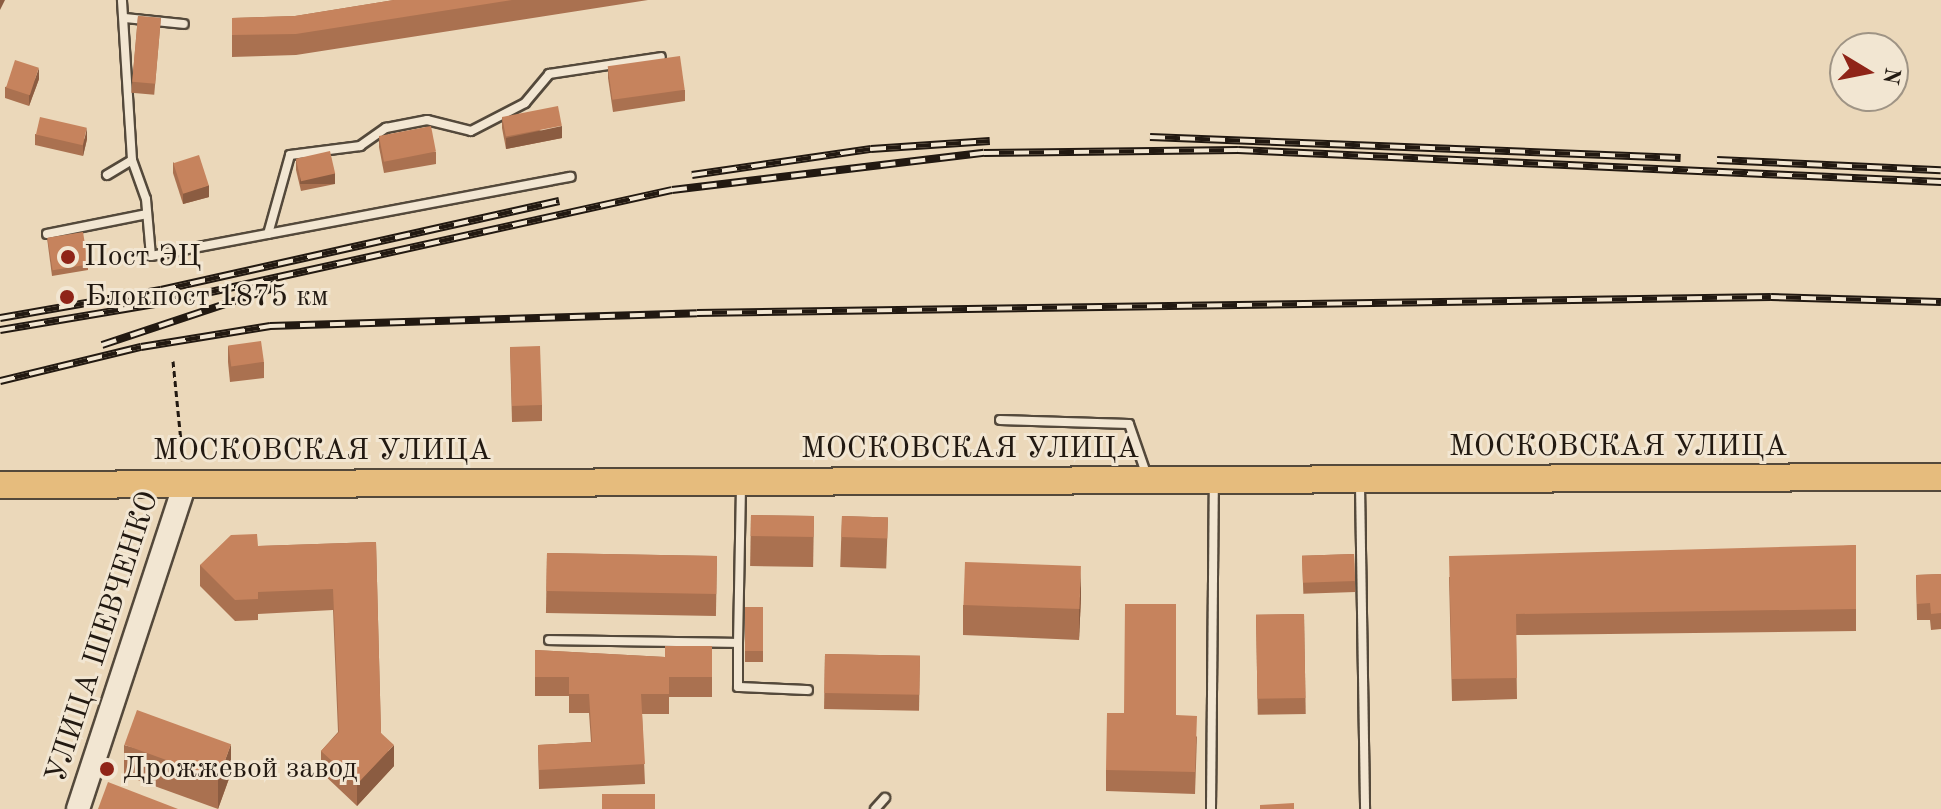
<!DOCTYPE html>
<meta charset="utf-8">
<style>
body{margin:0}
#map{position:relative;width:1941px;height:809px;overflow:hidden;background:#ebd8ba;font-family:"Old Standard TT",serif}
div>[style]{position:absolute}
.path>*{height:3px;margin-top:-1.5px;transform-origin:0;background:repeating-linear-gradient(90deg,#221911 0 6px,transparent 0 10px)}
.roads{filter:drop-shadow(2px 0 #54493b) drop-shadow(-2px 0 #54493b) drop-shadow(0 2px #54493b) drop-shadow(0 -2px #54493b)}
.lane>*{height:8px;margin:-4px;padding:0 4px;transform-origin:4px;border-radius:4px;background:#f2e6d2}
.secondary>*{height:22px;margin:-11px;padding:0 11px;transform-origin:11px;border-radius:11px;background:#f2e6d2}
.primary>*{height:26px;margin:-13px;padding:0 13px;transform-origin:13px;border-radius:13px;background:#e6bc7d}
.rail>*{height:8px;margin-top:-4px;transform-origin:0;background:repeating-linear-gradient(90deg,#f2e6d2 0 15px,#221911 0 30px);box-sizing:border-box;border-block:2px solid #221911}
.wall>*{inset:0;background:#aa7150;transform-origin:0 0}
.shaded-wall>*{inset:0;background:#8b5c41;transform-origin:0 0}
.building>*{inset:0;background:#c6835d;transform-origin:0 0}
.dots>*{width:22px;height:22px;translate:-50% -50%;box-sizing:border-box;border:4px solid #f2e6d2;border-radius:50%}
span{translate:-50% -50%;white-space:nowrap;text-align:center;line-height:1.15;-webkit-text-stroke:6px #f2e6d2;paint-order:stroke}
.poi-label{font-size:30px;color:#221911}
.left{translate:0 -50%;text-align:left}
.street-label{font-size:30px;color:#221911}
.north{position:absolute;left:1829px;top:32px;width:80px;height:80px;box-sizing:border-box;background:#f2e6d2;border:2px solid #9f9485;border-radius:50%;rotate:100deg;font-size:22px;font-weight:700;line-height:32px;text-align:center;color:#221911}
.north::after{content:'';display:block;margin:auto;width:28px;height:36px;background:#8f2418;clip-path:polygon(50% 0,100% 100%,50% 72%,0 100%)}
</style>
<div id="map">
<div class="path">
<div style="left:173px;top:361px;width:100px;rotate:84.3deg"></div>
</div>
<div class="roads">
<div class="lane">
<div style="left:124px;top:18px;width:60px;rotate:5.7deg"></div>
<div style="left:132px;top:160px;width:41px;rotate:70.3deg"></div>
<div style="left:146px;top:199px;width:57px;rotate:85deg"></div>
<div style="left:151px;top:256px;width:427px;rotate:-10.7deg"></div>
<div style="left:107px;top:175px;width:29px;rotate:-31deg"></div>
<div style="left:132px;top:160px;width:160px;rotate:-93.6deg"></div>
<div style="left:47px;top:234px;width:102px;rotate:-11.3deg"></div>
<div style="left:268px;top:234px;width:82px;rotate:-74.4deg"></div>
<div style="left:290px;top:155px;width:71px;rotate:-7.3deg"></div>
<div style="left:360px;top:146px;width:32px;rotate:-35deg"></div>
<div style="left:386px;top:128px;width:42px;rotate:-11deg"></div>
<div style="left:427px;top:120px;width:45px;rotate:14deg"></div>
<div style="left:471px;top:131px;width:61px;rotate:-27.4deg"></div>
<div style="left:525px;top:103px;width:38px;rotate:-50deg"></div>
<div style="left:549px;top:74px;width:113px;rotate:-8.6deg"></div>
<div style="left:1000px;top:420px;width:129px;rotate:1.8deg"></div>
<div style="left:1129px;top:424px;width:55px;rotate:70.9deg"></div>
<div style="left:1360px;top:485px;width:324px;rotate:89.1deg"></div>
<div style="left:549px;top:640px;width:189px;rotate:0.9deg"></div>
<div style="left:738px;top:643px;width:157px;rotate:-88.9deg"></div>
<div style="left:738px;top:643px;width:44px;rotate:90deg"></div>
<div style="left:738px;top:687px;width:70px;rotate:2.5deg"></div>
<div style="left:875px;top:809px;width:15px;rotate:-48deg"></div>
<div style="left:1211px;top:809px;width:324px;rotate:-89.5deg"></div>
</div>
<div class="secondary">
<div style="left:78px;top:809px;width:343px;rotate:-71.8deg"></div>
</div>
<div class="primary">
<div style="left:0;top:485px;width:1941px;rotate:-0.24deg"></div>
</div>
</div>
<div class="rail">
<div style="left:1150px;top:137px;width:531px;rotate:2.26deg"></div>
<div style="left:1717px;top:160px;width:224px;rotate:2.6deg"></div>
<div style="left:692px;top:175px;width:181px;rotate:-8.3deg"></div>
<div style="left:871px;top:149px;width:119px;rotate:-3.8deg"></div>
<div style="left:0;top:318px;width:163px;rotate:-9.9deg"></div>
<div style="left:161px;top:290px;width:408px;rotate:-12.6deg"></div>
<div style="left:0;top:330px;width:163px;rotate:-9.5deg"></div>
<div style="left:161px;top:303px;width:523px;rotate:-12.47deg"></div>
<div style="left:672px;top:190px;width:314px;rotate:-6.8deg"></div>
<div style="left:984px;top:153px;width:254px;rotate:-0.7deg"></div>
<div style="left:1238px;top:150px;width:704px;rotate:2.61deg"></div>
<div style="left:102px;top:345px;width:180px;rotate:-18.4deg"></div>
<div style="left:0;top:381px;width:145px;rotate:-13.6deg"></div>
<div style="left:141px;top:347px;width:131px;rotate:-9.2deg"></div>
<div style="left:270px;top:326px;width:427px;rotate:-1.7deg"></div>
<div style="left:697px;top:313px;width:1074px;rotate:-0.85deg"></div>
<div style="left:1771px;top:297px;width:170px;rotate:1.7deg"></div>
</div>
<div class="wall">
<div style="clip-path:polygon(394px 0,648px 0,296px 55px,232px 57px,232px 18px,295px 16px)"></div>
<div style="left:138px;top:16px;width:23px;height:77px;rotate:5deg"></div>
<div style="clip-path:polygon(608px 67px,685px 90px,685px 101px,613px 112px,608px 78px)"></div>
<div style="clip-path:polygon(39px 79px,29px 106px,5px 98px,5px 87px)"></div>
<div style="clip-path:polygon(502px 117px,562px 138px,506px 149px,502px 128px)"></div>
<div style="clip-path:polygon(35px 134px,87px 139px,83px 156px,35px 145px)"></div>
<div style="clip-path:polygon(379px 136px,436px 152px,436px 164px,384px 173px,379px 147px)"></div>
<div style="clip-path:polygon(296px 159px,335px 184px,301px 191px,296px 170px)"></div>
<div style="clip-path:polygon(173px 162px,209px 197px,183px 204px,173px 173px)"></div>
<div style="clip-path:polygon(47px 238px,88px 265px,88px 270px,52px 276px)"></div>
<div style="clip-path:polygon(228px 346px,264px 362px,264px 378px,230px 382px,228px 362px)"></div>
<div style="clip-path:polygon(510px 347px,542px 405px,542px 421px,512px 422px)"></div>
<div style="left:751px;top:515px;width:63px;height:51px;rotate:1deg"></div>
<div style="left:842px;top:516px;width:46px;height:51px;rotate:2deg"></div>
<div style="clip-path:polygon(376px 542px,381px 733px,394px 766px,357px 806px,321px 772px,321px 751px,338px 732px,333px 610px,258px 614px,258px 620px,235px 621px,200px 586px,200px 565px,258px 546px)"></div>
<div style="clip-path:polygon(1856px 545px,1856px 631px,1516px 635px,1517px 699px,1452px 701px,1449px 577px)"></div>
<div style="left:547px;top:553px;width:170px;height:60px;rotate:1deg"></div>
<div style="left:1354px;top:554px;width:38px;height:52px;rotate:88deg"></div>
<div style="clip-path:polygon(1941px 574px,1941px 629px,1931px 630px,1930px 620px,1917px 620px,1916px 575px)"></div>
<div style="clip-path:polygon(1081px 597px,1079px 640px,963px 635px,963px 605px)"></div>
<div style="left:745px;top:607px;width:18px;height:55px"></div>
<div style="left:1304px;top:614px;width:100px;height:48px;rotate:89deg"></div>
<div style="clip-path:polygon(712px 646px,712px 697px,669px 697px,669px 714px,642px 714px,645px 784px,539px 789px,538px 745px,591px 742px,589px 713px,569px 713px,569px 696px,535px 696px,535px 650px,665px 657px)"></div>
<div style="left:825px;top:654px;width:95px;height:55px;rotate:1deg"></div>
<div style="clip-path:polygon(1176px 715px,1197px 737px,1195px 794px,1106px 791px,1106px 770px)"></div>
<div style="clip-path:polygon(124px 745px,231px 773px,218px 809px,124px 775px)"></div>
</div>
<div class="shaded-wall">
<div style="clip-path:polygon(0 0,5px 0,0 10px)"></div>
<div style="clip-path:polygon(39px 68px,39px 79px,29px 106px,29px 95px)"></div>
<div style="clip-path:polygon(562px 126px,562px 138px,506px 149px,506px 138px)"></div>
<div style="clip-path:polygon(87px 128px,87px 139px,83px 156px,83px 145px)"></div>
<div style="left:335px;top:173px;width:11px;height:35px;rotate:90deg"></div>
<div style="clip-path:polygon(209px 185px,209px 197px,183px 204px,183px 193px)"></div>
<div style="clip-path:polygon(1081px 567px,1081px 597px,1079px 640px,1079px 610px)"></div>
<div style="clip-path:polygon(231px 744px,231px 773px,218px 809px,218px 779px)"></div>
<div style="clip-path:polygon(394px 745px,394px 766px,357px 806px,357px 784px)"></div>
</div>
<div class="building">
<div style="clip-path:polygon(394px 0,512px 0,296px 34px,232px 35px,232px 18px,295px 16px)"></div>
<div style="left:138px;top:16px;width:23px;height:66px;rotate:5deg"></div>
<div style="left:680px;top:56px;width:34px;height:73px;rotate:82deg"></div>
<div style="left:15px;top:60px;width:25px;height:29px;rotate:18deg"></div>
<div style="left:558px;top:106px;width:20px;height:57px;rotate:79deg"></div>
<div style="left:40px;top:117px;width:48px;height:18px;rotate:13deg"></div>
<div style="left:431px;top:126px;width:26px;height:53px;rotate:79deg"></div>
<div style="left:330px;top:151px;width:23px;height:35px;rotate:77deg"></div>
<div style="left:199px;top:155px;width:32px;height:27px;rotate:72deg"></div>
<div style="left:83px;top:232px;width:33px;height:36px;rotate:81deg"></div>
<div style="left:261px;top:341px;width:21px;height:33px;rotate:82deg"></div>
<div style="left:540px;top:346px;width:59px;height:30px;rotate:88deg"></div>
<div style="left:751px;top:515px;width:63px;height:21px;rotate:1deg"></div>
<div style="left:842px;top:516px;width:46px;height:21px;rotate:2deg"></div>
<div style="clip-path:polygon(257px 534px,258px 546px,376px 542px,381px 733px,394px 745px,357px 784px,321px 751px,339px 732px,333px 589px,258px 592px,258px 599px,235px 600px,200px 565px,231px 535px)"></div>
<div style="clip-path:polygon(1856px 545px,1856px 609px,1516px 614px,1517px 678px,1452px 679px,1449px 556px)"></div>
<div style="left:547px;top:553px;width:170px;height:38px;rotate:1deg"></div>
<div style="left:1354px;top:554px;width:27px;height:52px;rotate:88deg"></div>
<div style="left:965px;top:562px;width:116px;height:43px;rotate:2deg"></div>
<div style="clip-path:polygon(1941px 574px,1941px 613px,1931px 614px,1930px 603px,1917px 604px,1916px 575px)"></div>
<div style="clip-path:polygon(1125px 604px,1176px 604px,1176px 715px,1197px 716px,1195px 772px,1106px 770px,1107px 713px,1124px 713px)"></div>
<div style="left:745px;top:607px;width:18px;height:44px"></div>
<div style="left:1304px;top:614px;width:84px;height:48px;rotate:89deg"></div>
<div style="clip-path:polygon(665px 646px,712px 646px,712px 677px,669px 677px,669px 694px,641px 694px,645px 764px,539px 770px,538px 745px,592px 742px,589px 694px,569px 694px,569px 677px,535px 677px,535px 650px,665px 657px)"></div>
<div style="left:825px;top:654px;width:95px;height:39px;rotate:1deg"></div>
<div style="left:137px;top:710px;width:100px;height:37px;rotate:20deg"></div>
<div style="clip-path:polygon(108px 782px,178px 809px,98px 809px)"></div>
<div style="left:655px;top:794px;width:15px;height:53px;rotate:90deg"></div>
<div style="clip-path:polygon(1294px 803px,1294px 809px,1260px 809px,1260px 805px)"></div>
</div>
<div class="dots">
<div style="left:68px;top:257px;background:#8f2418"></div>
<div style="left:67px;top:297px;background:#8f2418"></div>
<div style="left:107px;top:769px;background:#8f2418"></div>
</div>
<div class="poi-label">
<span class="left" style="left:84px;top:257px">Пост ЭЦ</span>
<span class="left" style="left:85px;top:297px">Блокпост 1875 км</span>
<span class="left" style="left:123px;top:769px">Дрожжевой завод</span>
</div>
<div class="street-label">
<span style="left:1618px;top:447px">МОСКОВСКАЯ УЛИЦА</span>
<span style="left:970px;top:449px">МОСКОВСКАЯ УЛИЦА</span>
<span style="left:322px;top:451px">МОСКОВСКАЯ УЛИЦА</span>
<span style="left:103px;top:637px;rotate:-72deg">УЛИЦА ШЕВЧЕНКО</span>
</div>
<div class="north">N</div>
</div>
